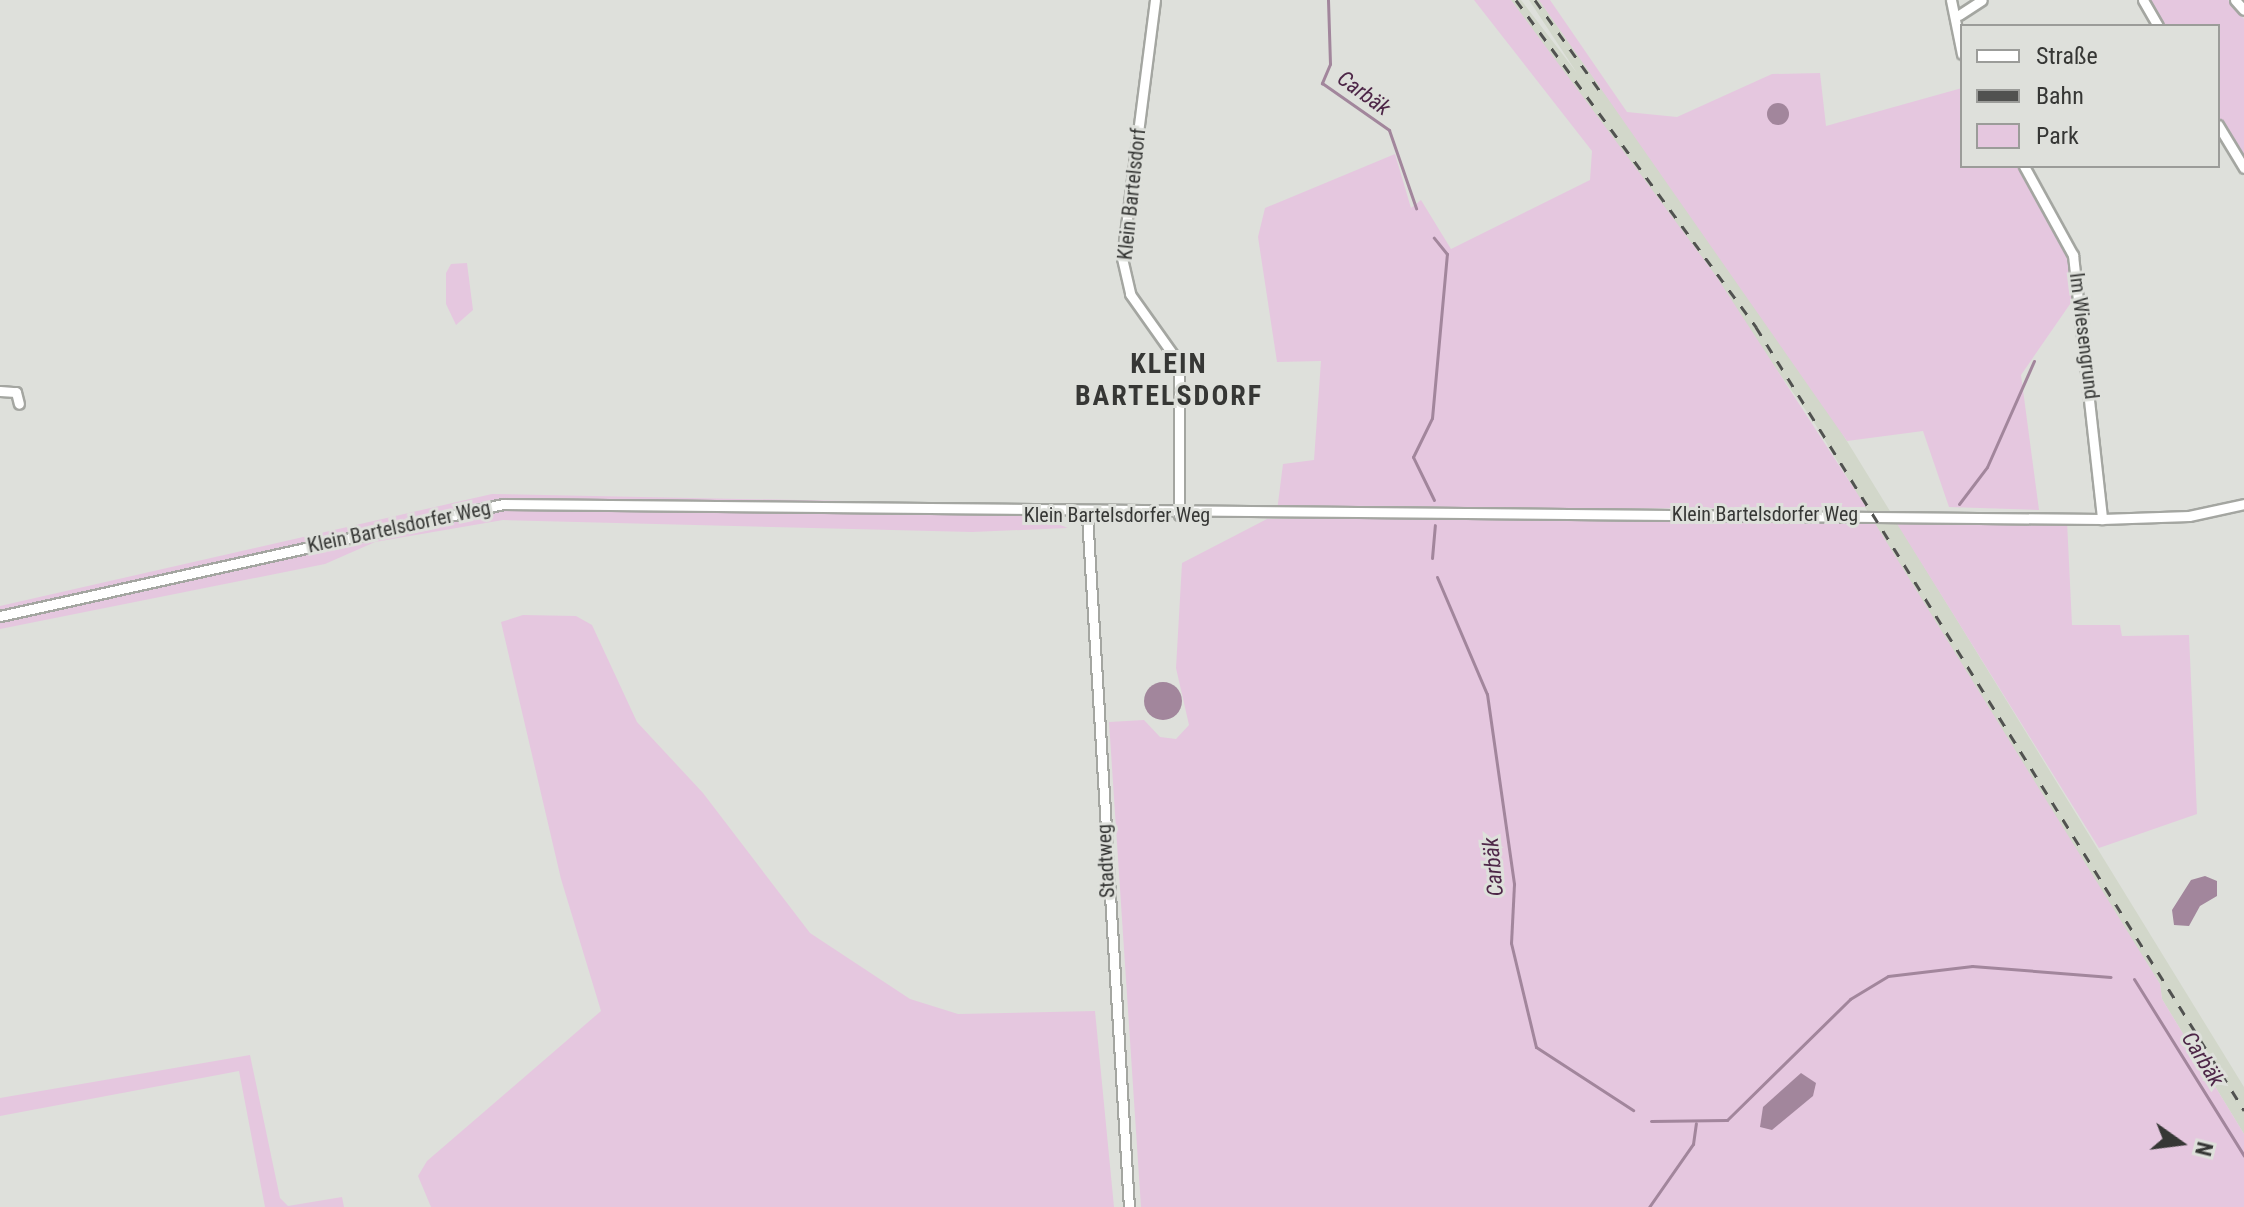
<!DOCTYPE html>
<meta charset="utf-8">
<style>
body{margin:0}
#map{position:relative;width:2244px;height:1207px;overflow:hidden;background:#dee0db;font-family:"Roboto Condensed",sans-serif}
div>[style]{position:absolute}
.built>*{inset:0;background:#d2d7ca}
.green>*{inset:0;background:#e5c7df}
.water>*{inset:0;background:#a2869c}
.round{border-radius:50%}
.stream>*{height:3px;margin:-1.5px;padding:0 1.5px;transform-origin:1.5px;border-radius:1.5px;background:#a2869c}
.roads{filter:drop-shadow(2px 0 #a4a6a1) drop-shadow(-2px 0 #a4a6a1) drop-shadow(0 2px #a4a6a1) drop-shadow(0 -2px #a4a6a1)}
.minor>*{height:9px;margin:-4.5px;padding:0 4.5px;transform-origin:4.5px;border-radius:4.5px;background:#fff}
.rail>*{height:3px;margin-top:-1.5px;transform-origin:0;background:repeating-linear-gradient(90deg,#515250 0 10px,transparent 0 20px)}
span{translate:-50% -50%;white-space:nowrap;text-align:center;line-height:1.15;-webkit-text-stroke:6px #dee0db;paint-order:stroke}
.street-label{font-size:20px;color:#363735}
.water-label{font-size:22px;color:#4d2647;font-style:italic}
.district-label{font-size:28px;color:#363735;font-weight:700;letter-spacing:2px}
.legend{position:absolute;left:1960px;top:24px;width:260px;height:144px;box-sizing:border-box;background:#dee0db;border:2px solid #9b9c99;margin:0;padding:10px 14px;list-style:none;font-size:24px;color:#363735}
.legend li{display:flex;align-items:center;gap:16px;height:40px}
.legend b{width:40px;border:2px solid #9b9c99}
.north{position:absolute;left:2140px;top:1103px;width:80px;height:80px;-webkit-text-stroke:6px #dee0db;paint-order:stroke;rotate:104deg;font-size:22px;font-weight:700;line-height:32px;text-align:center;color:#363735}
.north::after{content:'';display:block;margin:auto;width:28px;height:36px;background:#363735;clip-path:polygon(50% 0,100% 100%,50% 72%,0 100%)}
</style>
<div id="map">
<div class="built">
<div style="clip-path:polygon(1511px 0,1521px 0,1577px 73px,1529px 0,1539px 0,1826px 407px,2244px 1087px,2244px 1134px,2162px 999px,2160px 984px,2048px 812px,1812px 419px)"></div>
</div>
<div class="green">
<div style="clip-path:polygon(1474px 0,1511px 0,1716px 276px,1866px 507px,1277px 511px,1283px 464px,1314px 460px,1321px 361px,1277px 362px,1258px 237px,1265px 208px,1395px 154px,1411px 208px,1421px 200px,1451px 249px,1590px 180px,1592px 151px)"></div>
<div style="clip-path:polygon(1539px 0,1550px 0,1627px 112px,1677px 117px,1772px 74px,1820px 73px,1826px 126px,1962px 88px,1962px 166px,2021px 166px,2069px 256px,2077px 294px,2021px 375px,2039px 510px,1949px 507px,1923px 431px,1847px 441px)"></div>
<div style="clip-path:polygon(2147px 0,2228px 0,2244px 19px,2244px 163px,2218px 120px,2218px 26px,2162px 26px)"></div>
<div style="clip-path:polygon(467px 263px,473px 310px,456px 325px,446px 304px,446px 273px,451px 264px)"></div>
<div style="clip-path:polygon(492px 494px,1046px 505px,1047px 520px,1068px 528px,972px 532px,503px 520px,375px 542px,325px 564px,0 629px,0 606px)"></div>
<div style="clip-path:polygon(1871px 517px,2160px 984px,2162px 999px,2244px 1134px,2244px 1207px,1141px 1207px,1109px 722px,1144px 720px,1160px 737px,1176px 739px,1189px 725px,1176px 668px,1182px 563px,1267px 519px)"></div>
<div style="clip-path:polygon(1894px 519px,2067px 521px,2072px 625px,2120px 625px,2122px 636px,2189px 635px,2197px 814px,2099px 848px)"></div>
<div style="clip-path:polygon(523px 615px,576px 616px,592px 625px,637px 722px,703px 793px,810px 933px,910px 999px,958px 1014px,1095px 1011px,1114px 1207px,431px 1207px,418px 1176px,427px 1161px,601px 1011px,561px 879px,501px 622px)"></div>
<div style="clip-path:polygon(250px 1055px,280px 1198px,288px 1206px,342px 1197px,344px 1207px,265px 1207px,239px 1071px,0 1116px,0 1098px)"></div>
</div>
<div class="water">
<div class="round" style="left:1767px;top:103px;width:22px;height:22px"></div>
<div class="round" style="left:1144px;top:682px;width:38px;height:38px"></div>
<div style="clip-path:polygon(2205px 876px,2217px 881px,2217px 896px,2200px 906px,2189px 926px,2174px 925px,2172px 910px,2191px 880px)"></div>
<div style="clip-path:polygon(1801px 1073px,1816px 1083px,1813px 1096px,1772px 1130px,1760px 1127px,1763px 1107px)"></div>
</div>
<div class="stream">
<div style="left:1328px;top:0;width:64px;rotate:88.2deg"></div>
<div style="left:1330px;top:64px;width:21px;rotate:113deg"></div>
<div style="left:1322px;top:83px;width:82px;rotate:35deg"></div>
<div style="left:1389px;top:130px;width:83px;rotate:70.9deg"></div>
<div style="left:1434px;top:500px;width:48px;rotate:-116deg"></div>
<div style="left:1413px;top:457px;width:43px;rotate:-64deg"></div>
<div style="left:1432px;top:418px;width:165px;rotate:-84.8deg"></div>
<div style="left:1447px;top:254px;width:21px;rotate:-129deg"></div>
<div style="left:1959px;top:504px;width:46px;rotate:-52.9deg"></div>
<div style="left:1987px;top:467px;width:116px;rotate:-66.1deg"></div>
<div style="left:1432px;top:558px;width:33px;rotate:-85deg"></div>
<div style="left:1437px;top:577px;width:127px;rotate:66.9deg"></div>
<div style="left:1487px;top:694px;width:192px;rotate:81.9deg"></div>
<div style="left:1514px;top:884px;width:59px;rotate:92.9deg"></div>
<div style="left:1511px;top:943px;width:107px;rotate:76.5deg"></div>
<div style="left:1536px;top:1047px;width:116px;rotate:33deg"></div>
<div style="left:2134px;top:979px;width:208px;rotate:58.1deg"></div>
<div style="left:1651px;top:1121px;width:76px;rotate:-0.8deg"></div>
<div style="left:1727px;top:1120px;width:173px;rotate:-44.5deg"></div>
<div style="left:1850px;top:999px;width:44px;rotate:-31.2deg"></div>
<div style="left:1888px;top:976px;width:85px;rotate:-6.8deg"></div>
<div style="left:1972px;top:966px;width:139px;rotate:4.5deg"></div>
<div style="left:1649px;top:1207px;width:77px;rotate:-55.1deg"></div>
<div style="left:1693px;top:1144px;width:21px;rotate:-82deg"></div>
</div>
<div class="roads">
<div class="minor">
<div style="left:1155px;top:0;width:260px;rotate:97.3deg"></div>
<div style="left:1122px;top:258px;width:37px;rotate:77deg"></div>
<div style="left:1130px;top:294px;width:85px;rotate:54.6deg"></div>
<div style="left:1179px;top:363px;width:152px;rotate:90deg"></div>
<div style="left:1951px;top:0;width:55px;rotate:78.5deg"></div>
<div style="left:2143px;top:0;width:30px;rotate:60deg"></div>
<div style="left:2235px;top:0;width:13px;rotate:48deg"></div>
<div style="left:1959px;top:15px;width:27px;rotate:-33deg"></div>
<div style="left:2218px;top:125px;width:50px;rotate:58.8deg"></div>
<div style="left:2024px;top:166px;width:102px;rotate:61.2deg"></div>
<div style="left:2073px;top:255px;width:266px;rotate:83.7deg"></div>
<div style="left:0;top:391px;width:16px;rotate:4deg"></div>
<div style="left:16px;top:392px;width:12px;rotate:76deg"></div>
<div style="left:1087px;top:515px;width:693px;rotate:86.53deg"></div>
<div style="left:0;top:616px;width:515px;rotate:-12.55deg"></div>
<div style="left:503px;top:504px;width:1599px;rotate:0.54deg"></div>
<div style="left:2102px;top:519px;width:87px;rotate:-2deg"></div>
<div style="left:2189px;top:516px;width:56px;rotate:-12.3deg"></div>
</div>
</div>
<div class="rail">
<div style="left:1516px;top:0;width:406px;rotate:53.7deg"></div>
<div style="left:1756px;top:327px;width:923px;rotate:58.07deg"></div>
<div style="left:1535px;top:0;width:112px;rotate:54.5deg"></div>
</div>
<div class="street-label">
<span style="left:1132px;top:194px;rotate:-84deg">Klein Bartelsdorf</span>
<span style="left:2084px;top:336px;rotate:83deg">Im Wiesengrund</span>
<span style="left:1765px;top:514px">Klein Bartelsdorfer Weg</span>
<span style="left:1117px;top:515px">Klein Bartelsdorfer Weg</span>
<span style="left:399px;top:527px;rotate:-12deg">Klein Bartelsdorfer Weg</span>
<span style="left:1106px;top:861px;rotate:-93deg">Stadtweg</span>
</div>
<div class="water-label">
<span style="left:1364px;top:93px;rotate:36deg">Carbäk</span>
<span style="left:1493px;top:867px;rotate:-95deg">Carbäk</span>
<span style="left:2203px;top:1059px;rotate:58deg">Carbäk</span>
</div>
<div class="district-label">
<span style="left:1169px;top:380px">KLEIN<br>BARTELSDORF</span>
</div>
<ul class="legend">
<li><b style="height:10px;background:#fff"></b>Straße</li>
<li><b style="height:10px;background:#515250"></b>Bahn</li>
<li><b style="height:22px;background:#e5c7df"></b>Park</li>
</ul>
<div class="north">N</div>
</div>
